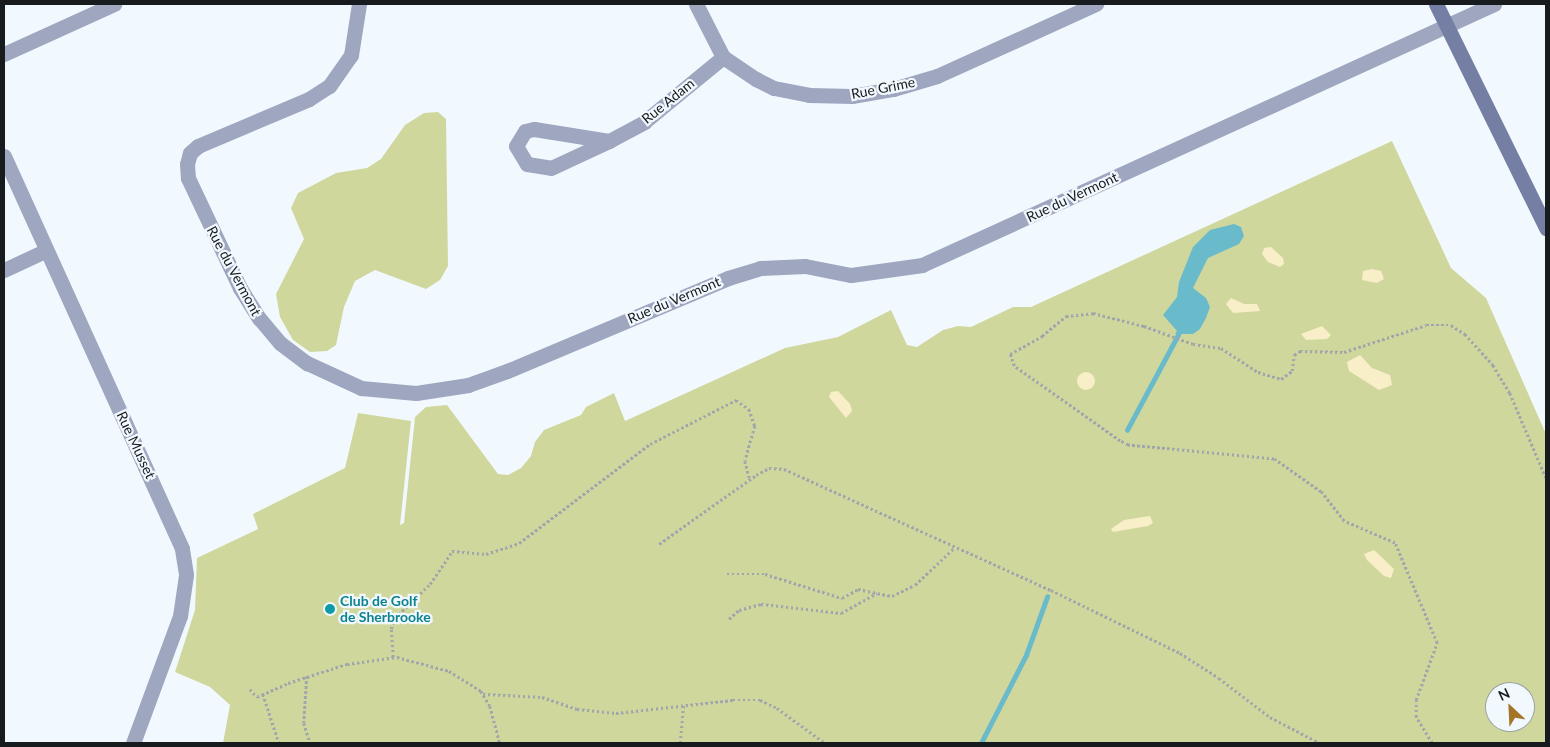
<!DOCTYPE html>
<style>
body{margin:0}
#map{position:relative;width:1550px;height:747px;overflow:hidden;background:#f1f9ff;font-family:Lato,sans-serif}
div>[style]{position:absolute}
.green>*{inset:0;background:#d0d79d}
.sand>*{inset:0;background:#f8eec8}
.round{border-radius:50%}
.water>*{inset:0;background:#69baca}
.stream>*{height:4.5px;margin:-2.25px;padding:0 2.25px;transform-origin:2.25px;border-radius:2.25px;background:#69baca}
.path>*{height:2.5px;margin-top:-1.25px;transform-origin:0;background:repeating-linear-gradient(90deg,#a0a6ab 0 2.5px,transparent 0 5px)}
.street>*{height:15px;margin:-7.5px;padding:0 7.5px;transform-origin:7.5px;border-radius:7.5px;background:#9ea7bf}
.secondary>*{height:15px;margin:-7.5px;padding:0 7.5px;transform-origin:7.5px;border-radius:7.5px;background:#747fa3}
.dots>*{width:14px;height:14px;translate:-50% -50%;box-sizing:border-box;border:2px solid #f1f9ff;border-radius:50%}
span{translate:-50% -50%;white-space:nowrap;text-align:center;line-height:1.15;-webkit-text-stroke:4.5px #f1f9ff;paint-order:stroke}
.street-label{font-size:14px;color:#181b1e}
.culture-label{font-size:14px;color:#0d838f;font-weight:700}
.left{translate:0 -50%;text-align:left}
.frame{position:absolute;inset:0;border:5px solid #181b1e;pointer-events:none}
.north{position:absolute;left:1485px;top:682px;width:50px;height:50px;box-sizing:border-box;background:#f1f9ff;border:1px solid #9aa0a5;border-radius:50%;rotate:335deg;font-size:14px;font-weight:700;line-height:20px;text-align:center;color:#181b1e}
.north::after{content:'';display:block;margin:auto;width:18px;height:22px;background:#a47429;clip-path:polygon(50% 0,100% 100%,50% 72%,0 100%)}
</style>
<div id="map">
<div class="green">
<div style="clip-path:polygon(438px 112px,446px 119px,448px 266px,440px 280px,426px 289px,375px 270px,355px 281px,344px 307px,336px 345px,327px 351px,310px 352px,293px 340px,280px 317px,276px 294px,304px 239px,291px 208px,298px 193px,336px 173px,367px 168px,381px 159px,405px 125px,424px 113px)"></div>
<div style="clip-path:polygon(evenodd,1392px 141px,1451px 268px,1486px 298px,1546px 434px,1546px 743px,223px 743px,230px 705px,210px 687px,175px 672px,195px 610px,197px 558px,258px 529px,253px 514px,345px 468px,358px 413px,411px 421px,400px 525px,404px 523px,415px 417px,426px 407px,447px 405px,498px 474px,508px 475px,521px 468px,531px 456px,535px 442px,544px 430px,581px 415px,586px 407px,614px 393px,625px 421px,785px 348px,838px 337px,891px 310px,907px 345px,917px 347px,943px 330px,958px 326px,971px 327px,1013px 307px,1031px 307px,1392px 141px,1495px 692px,1525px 692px,1525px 722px,1495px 722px,1495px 692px)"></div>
</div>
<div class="sand">
<div style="clip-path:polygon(1271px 247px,1283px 258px,1284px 264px,1280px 267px,1268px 262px,1262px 254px,1264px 248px)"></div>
<div style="clip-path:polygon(1372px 269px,1381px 271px,1384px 279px,1377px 283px,1362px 280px,1363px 271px)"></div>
<div style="clip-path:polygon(1231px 298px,1244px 304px,1257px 304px,1260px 311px,1233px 313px,1226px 304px)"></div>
<div style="clip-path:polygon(1322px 326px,1331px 335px,1327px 339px,1306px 340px,1301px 334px)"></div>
<div style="clip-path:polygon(1360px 355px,1372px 368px,1390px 375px,1392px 385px,1379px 390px,1349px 371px,1347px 362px)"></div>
<div class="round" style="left:1077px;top:372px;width:18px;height:18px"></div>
<div style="clip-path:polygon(838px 391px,850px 404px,852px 411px,846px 418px,829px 397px,831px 392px)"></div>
<div style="clip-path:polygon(1150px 516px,1153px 523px,1148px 526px,1113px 532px,1111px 529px,1124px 520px)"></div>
<div style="clip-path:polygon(1374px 550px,1394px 569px,1391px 578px,1384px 576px,1367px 560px,1364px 554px)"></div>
</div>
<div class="water">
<div style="clip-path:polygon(1234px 224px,1241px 227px,1244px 236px,1239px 244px,1208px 258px,1193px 288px,1206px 298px,1210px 307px,1206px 318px,1200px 329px,1193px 334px,1175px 334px,1177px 331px,1163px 315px,1177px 297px,1179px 282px,1193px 247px,1210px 230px)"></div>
</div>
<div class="stream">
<div style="left:1127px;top:430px;width:108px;rotate:-61.8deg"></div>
<div style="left:981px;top:743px;width:99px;rotate:-62.9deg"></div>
<div style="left:1026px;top:655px;width:62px;rotate:-70.1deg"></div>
</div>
<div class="path">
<div style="left:659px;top:544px;width:119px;rotate:-35.4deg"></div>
<div style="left:756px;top:475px;width:15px;rotate:-28deg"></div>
<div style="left:769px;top:468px;width:15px;rotate:4deg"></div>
<div style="left:784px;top:469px;width:293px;rotate:24.4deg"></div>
<div style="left:1051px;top:590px;width:144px;rotate:26deg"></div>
<div style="left:1180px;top:653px;width:46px;rotate:32.7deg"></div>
<div style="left:1219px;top:678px;width:64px;rotate:37.4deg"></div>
<div style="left:1270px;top:717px;width:56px;rotate:27.5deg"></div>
<div style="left:727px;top:574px;width:38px"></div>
<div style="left:765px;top:574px;width:81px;rotate:17.3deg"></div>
<div style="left:842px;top:598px;width:18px;rotate:-29deg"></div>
<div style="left:858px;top:589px;width:35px;rotate:12deg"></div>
<div style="left:892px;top:596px;width:25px;rotate:-26deg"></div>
<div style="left:915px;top:585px;width:54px;rotate:-43.5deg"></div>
<div style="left:729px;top:619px;width:13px;rotate:-42deg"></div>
<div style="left:739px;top:610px;width:23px;rotate:-15deg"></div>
<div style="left:761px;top:604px;width:81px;rotate:6.4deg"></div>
<div style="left:841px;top:613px;width:41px;rotate:-29.1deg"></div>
<div style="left:393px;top:657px;width:28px;rotate:-94deg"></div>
<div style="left:391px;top:629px;width:12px;rotate:-70deg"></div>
<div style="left:395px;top:618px;width:49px;rotate:-44.2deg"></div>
<div style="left:430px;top:584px;width:40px;rotate:-56deg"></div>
<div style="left:452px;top:551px;width:34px;rotate:5deg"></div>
<div style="left:486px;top:554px;width:35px;rotate:-18deg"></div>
<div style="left:519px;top:543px;width:164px;rotate:-37.1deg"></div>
<div style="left:650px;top:444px;width:97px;rotate:-27.1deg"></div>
<div style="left:736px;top:400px;width:16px;rotate:35deg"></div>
<div style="left:749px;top:409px;width:18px;rotate:71deg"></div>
<div style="left:755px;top:426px;width:36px;rotate:106deg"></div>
<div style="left:745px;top:461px;width:20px;rotate:75deg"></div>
<div style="left:307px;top:676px;width:47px;rotate:93.7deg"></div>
<div style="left:304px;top:723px;width:21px;rotate:73deg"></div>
<div style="left:250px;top:689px;width:11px;rotate:49deg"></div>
<div style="left:257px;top:697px;width:34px;rotate:-24deg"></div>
<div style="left:288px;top:683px;width:62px;rotate:-17.9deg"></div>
<div style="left:347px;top:664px;width:50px;rotate:-8deg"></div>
<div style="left:397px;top:657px;width:54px;rotate:15.1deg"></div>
<div style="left:449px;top:671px;width:38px;rotate:32deg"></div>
<div style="left:481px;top:691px;width:17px;rotate:59deg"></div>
<div style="left:490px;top:706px;width:38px;rotate:75deg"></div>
<div style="left:263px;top:694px;width:52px;rotate:71.9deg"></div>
<div style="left:483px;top:694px;width:59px;rotate:2.9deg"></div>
<div style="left:542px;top:697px;width:37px;rotate:19deg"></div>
<div style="left:577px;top:709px;width:39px;rotate:6deg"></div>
<div style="left:616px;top:713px;width:118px;rotate:-6.3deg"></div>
<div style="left:733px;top:700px;width:27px"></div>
<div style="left:760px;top:700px;width:19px;rotate:25deg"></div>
<div style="left:777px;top:708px;width:59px;rotate:36.1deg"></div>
<div style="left:680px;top:743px;width:38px;rotate:-85deg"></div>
<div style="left:1432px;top:743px;width:31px;rotate:-122deg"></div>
<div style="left:1416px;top:717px;width:17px;rotate:-90deg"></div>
<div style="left:1416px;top:700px;width:61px;rotate:-69.8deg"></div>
<div style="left:1437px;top:643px;width:108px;rotate:-112.8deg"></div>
<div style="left:1395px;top:543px;width:56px;rotate:-156.7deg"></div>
<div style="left:1344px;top:521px;width:37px;rotate:-128deg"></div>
<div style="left:1321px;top:492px;width:57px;rotate:-144.9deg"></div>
<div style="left:1274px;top:459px;width:147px;rotate:-174.5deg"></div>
<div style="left:1128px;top:445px;width:9px;rotate:-153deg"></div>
<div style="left:1120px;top:441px;width:130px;rotate:-144.7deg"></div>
<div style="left:1014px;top:366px;width:13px;rotate:-108deg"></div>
<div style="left:1010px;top:354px;width:37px;rotate:-29deg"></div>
<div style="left:1042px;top:336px;width:31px;rotate:-40deg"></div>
<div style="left:1066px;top:316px;width:27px;rotate:-6deg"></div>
<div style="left:1093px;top:313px;width:53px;rotate:14.3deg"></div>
<div style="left:1144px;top:326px;width:52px;rotate:20.2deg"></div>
<div style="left:1193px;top:344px;width:28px;rotate:8deg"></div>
<div style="left:1221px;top:348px;width:44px;rotate:33deg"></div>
<div style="left:1258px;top:372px;width:24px;rotate:17deg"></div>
<div style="left:1281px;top:379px;width:14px;rotate:-36deg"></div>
<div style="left:1292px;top:371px;width:16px;rotate:-83deg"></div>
<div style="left:1294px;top:355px;width:7px;rotate:-34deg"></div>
<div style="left:1300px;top:351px;width:44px;rotate:1.3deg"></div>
<div style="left:1344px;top:352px;width:86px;rotate:-18.2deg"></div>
<div style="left:1426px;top:325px;width:25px"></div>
<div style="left:1451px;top:325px;width:17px;rotate:33deg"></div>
<div style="left:1465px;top:334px;width:42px;rotate:47.9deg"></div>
<div style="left:1493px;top:365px;width:33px;rotate:59deg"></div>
<div style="left:1510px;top:393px;width:92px;rotate:67deg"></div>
</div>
<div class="street">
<div style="left:359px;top:4px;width:52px;rotate:98.9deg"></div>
<div style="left:351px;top:55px;width:38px;rotate:125deg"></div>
<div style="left:329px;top:86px;width:24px;rotate:147deg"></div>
<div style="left:309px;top:99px;width:121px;rotate:157.1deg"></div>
<div style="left:198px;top:146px;width:11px;rotate:139deg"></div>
<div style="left:190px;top:153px;width:11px;rotate:105deg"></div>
<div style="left:187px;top:164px;width:14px;rotate:86deg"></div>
<div style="left:188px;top:178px;width:122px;rotate:64.7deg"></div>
<div style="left:240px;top:288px;width:36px;rotate:58deg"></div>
<div style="left:259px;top:318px;width:33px;rotate:50deg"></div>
<div style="left:280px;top:343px;width:34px;rotate:37deg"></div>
<div style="left:307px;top:363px;width:60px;rotate:24.8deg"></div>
<div style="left:361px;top:388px;width:55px;rotate:5.2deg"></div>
<div style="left:416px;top:393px;width:53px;rotate:-8.7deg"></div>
<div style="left:468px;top:385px;width:41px;rotate:-19.7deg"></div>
<div style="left:507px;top:371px;width:240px;rotate:-22.8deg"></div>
<div style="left:728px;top:278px;width:34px;rotate:-17deg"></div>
<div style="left:760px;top:268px;width:45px;rotate:-2.5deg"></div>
<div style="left:805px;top:266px;width:47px;rotate:11.1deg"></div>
<div style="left:851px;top:275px;width:72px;rotate:-8deg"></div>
<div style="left:922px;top:265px;width:629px;rotate:-24.53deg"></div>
<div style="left:696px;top:4px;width:59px;rotate:63deg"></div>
<div style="left:723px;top:57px;width:40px;rotate:34deg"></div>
<div style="left:756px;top:79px;width:20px;rotate:27deg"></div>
<div style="left:774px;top:88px;width:36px;rotate:11deg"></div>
<div style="left:809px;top:95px;width:43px;rotate:1.3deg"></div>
<div style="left:852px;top:96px;width:42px;rotate:-9.7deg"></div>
<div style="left:893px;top:89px;width:46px;rotate:-16.5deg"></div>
<div style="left:937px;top:76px;width:175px;rotate:-24.4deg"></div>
<div style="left:4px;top:54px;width:121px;rotate:-24.4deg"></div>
<div style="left:609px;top:141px;width:76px;rotate:-170.9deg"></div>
<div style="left:534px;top:129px;width:9px;rotate:167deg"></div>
<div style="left:525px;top:131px;width:17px;rotate:121deg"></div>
<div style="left:516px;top:146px;width:21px;rotate:59deg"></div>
<div style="left:527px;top:164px;width:24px;rotate:9deg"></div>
<div style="left:551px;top:168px;width:64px;rotate:-25deg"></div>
<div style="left:609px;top:141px;width:40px;rotate:-28deg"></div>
<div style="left:644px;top:122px;width:102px;rotate:-39.4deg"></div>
<div style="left:4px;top:156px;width:431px;rotate:65.6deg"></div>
<div style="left:182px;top:549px;width:26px;rotate:81deg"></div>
<div style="left:186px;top:575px;width:41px;rotate:98.3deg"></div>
<div style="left:180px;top:616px;width:135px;rotate:110.3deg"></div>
<div style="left:4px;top:270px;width:45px;rotate:-24.9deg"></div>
</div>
<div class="secondary">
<div style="left:1436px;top:4px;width:250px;rotate:63.8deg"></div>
</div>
<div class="dots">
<div style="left:330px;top:609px;background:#0f9aa8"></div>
</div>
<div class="street-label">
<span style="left:883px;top:88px;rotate:-11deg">Rue Grime</span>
<span style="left:668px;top:101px;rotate:-39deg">Rue Adam</span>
<span style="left:1072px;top:197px;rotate:-25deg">Rue du Vermont</span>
<span style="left:234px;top:271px;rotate:62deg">Rue du Vermont</span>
<span style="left:674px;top:300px;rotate:-23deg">Rue du Vermont</span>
<span style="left:136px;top:445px;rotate:65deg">Rue Musset</span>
</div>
<div class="culture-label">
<span class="left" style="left:340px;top:609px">Club de Golf<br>de Sherbrooke</span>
</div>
<div class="frame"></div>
<div class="north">N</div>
</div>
